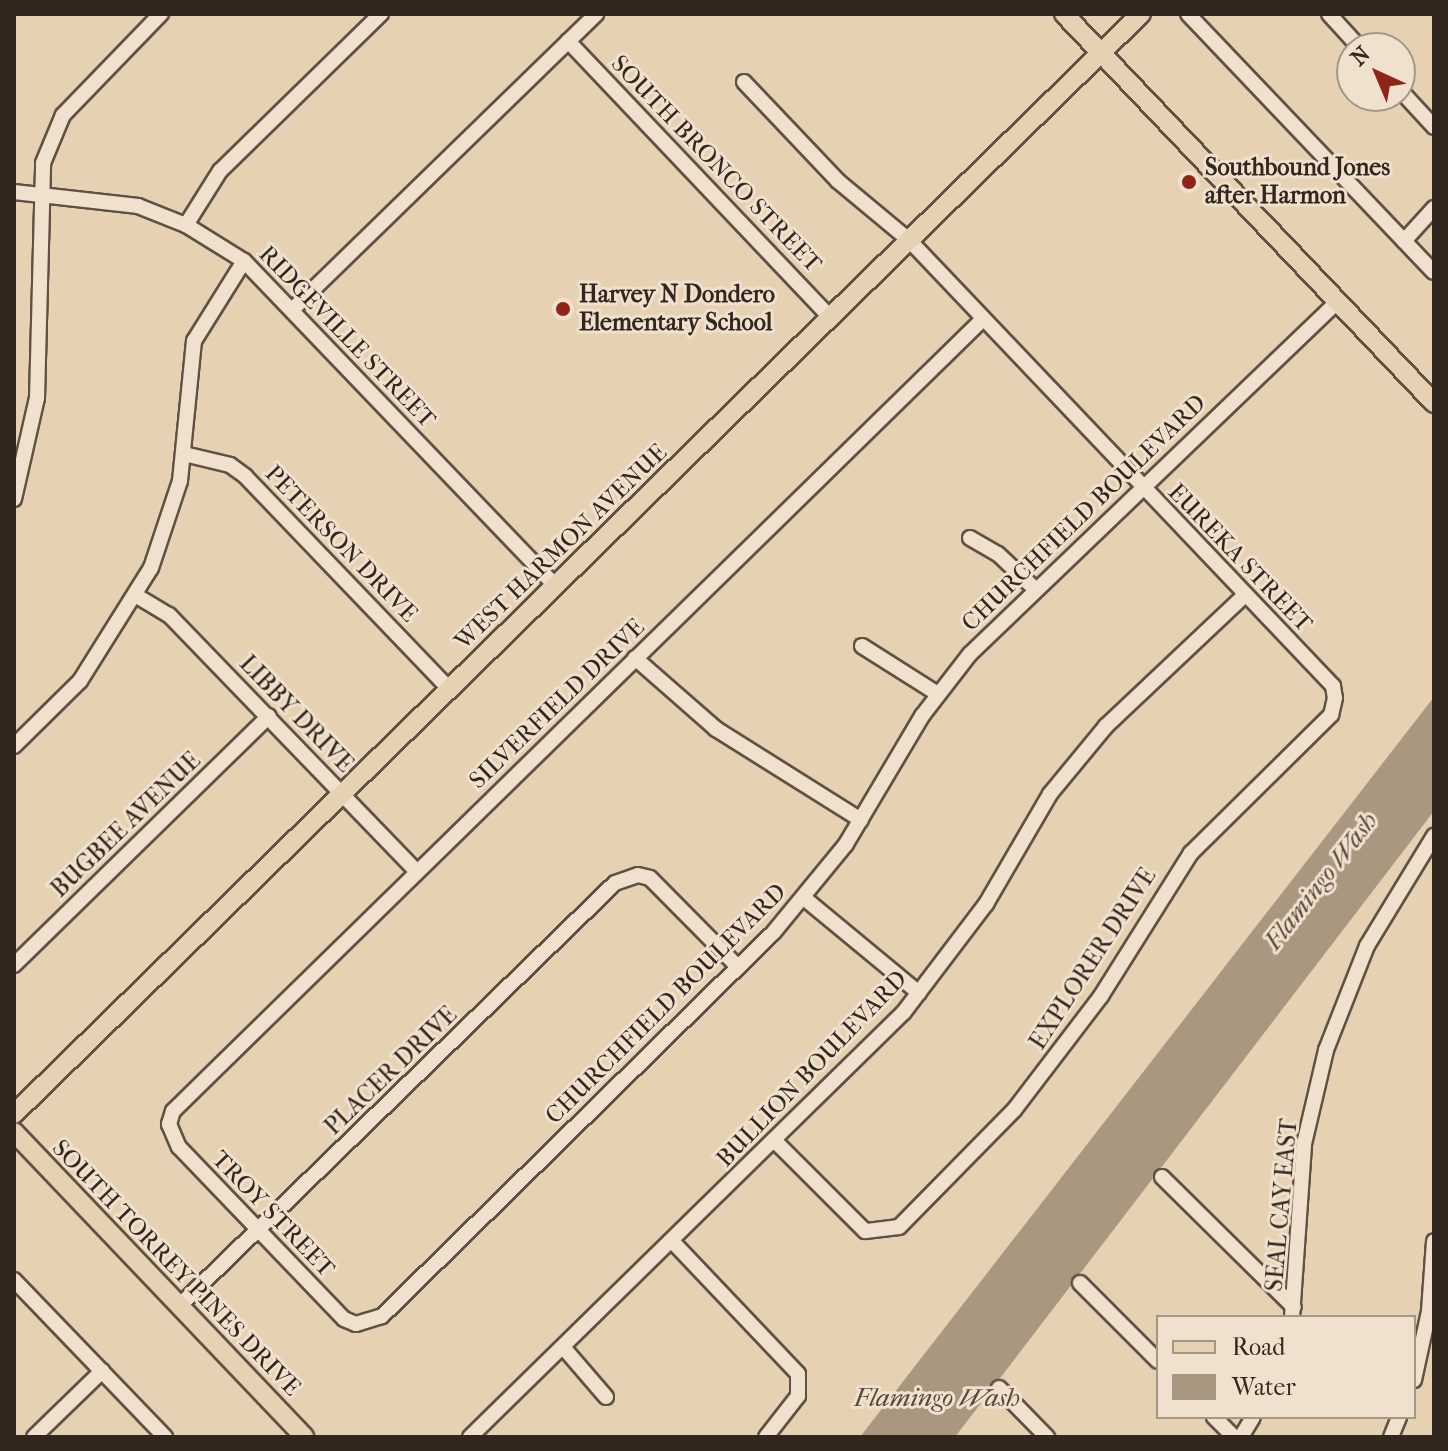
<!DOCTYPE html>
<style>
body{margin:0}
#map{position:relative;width:1448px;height:1451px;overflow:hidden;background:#e6d1b2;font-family:"IM FELL French Canon",serif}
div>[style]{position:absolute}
.water>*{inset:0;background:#a99780}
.roads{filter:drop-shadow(2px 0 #5f5244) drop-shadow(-2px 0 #5f5244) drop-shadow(0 2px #5f5244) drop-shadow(0 -2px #5f5244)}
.minor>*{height:14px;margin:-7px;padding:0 7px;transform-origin:7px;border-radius:7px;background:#efe1cd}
.major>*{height:18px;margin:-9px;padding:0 9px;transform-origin:9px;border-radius:9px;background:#e6d1b2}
.dots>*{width:22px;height:22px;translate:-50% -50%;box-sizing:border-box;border:4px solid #efe1cd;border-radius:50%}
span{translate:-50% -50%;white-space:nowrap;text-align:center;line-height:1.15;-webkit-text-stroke:6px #efe1cd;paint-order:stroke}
.street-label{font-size:24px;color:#32271f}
.poi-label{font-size:24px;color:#32271f;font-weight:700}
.left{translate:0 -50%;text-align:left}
.water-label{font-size:26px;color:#56493c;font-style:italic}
.frame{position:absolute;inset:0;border:16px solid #32271f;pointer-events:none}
.legend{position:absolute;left:1156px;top:1315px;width:260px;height:104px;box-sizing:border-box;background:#efe1cd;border:2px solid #a39787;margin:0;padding:10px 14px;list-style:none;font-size:24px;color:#32271f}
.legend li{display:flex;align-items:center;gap:16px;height:40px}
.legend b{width:40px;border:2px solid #a39787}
.north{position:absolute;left:1336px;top:32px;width:80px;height:80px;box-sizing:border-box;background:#efe1cd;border:2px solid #a39787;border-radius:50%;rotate:316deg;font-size:22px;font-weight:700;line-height:32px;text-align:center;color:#32271f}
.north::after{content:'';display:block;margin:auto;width:28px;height:36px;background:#8f2418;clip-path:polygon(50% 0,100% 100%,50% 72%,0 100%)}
</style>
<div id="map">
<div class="water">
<div style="clip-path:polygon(1434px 697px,1434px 811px,955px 1437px,860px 1437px)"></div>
</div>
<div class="roads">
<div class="minor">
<div style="left:1188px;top:14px;width:356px;rotate:46.4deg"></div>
<div style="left:1329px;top:14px;width:46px;rotate:47.6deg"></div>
<div style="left:568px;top:41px;width:382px;rotate:46.5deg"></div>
<div style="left:744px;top:82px;width:137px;rotate:46.5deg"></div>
<div style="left:838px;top:181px;width:94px;rotate:39.8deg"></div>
<div style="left:910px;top:241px;width:614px;rotate:46.45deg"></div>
<div style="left:1333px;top:686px;width:12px;rotate:81deg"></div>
<div style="left:1335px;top:698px;width:17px;rotate:103deg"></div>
<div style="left:1331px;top:715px;width:197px;rotate:135.4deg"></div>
<div style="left:1191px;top:853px;width:169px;rotate:122.2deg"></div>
<div style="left:1101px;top:996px;width:143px;rotate:127.3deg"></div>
<div style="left:1014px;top:1110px;width:164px;rotate:134.5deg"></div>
<div style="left:899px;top:1227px;width:34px;rotate:173deg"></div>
<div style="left:865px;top:1231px;width:127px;rotate:-135deg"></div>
<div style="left:1400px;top:90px;width:50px;rotate:47.4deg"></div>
<div style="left:14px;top:192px;width:125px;rotate:6.4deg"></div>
<div style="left:138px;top:206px;width:52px;rotate:21.6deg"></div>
<div style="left:186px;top:225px;width:68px;rotate:31.8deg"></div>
<div style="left:244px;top:261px;width:451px;rotate:46.2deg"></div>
<div style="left:186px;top:225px;width:64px;rotate:-57.8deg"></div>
<div style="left:220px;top:171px;width:225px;rotate:-44.3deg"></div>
<div style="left:1404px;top:241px;width:45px;rotate:-47.7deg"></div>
<div style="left:293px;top:309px;width:423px;rotate:-44.2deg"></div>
<div style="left:983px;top:319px;width:1133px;rotate:135.64deg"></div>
<div style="left:173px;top:1111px;width:14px;rotate:107deg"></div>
<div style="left:169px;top:1124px;width:25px;rotate:67deg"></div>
<div style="left:179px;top:1147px;width:238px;rotate:46.2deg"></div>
<div style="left:344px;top:1319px;width:13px;rotate:23deg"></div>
<div style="left:356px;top:1324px;width:27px;rotate:-17deg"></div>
<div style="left:382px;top:1316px;width:547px;rotate:-44.41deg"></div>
<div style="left:773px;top:933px;width:115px;rotate:-50.6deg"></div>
<div style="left:846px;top:844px;width:149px;rotate:-59.3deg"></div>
<div style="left:922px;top:716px;width:78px;rotate:-52.3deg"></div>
<div style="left:970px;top:654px;width:509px;rotate:-43.8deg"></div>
<div style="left:184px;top:454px;width:47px;rotate:13.4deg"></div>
<div style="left:230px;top:465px;width:19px;rotate:36deg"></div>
<div style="left:245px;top:476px;width:296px;rotate:46.2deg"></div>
<div style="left:14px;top:499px;width:104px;rotate:-77.2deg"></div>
<div style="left:37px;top:398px;width:235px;rotate:-88.5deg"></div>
<div style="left:43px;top:163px;width:52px;rotate:-67.4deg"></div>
<div style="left:63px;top:115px;width:141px;rotate:-45.9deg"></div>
<div style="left:970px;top:538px;width:32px;rotate:30deg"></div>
<div style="left:998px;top:554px;width:50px;rotate:43.4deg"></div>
<div style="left:137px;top:596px;width:37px;rotate:31deg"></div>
<div style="left:169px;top:615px;width:356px;rotate:46deg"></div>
<div style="left:862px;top:646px;width:90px;rotate:32.3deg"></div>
<div style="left:635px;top:658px;width:108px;rotate:41.2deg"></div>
<div style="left:716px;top:729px;width:171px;rotate:32.1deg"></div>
<div style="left:14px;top:746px;width:93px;rotate:-44.6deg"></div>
<div style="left:80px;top:681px;width:133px;rotate:-57.9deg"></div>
<div style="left:151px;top:568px;width:92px;rotate:-71.6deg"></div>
<div style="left:180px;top:481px;width:141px;rotate:-84.3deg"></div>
<div style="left:194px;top:341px;width:94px;rotate:-58deg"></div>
<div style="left:804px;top:898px;width:149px;rotate:39.6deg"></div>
<div style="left:14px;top:965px;width:356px;rotate:-44.3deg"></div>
<div style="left:1162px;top:1177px;width:185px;rotate:44.6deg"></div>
<div style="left:672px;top:1241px;width:183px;rotate:46.5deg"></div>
<div style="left:798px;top:1374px;width:22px;rotate:90deg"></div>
<div style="left:798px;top:1396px;width:52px;rotate:128deg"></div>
<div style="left:14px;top:1280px;width:218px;rotate:46.1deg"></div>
<div style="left:1080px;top:1283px;width:110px;rotate:45deg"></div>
<div style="left:179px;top:1306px;width:607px;rotate:-44.13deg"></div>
<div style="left:615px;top:883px;width:24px;rotate:-19deg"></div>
<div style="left:638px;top:875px;width:12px;rotate:14deg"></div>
<div style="left:650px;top:878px;width:125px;rotate:45.3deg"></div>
<div style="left:1292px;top:1317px;width:173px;rotate:-86deg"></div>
<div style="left:1304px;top:1144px;width:97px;rotate:-76.8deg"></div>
<div style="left:1326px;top:1050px;width:112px;rotate:-68.5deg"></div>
<div style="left:1367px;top:946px;width:129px;rotate:-58.7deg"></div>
<div style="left:563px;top:1347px;width:66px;rotate:49.3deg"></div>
<div style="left:1414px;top:1380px;width:71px;rotate:-77.7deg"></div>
<div style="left:1429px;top:1311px;width:70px;rotate:-85.9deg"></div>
<div style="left:999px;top:1388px;width:69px;rotate:45.6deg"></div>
<div style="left:1214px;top:1417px;width:28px;rotate:45deg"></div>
<div style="left:34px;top:1437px;width:95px;rotate:-44.1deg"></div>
<div style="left:470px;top:1437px;width:607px;rotate:-44.4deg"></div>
<div style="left:904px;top:1012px;width:136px;rotate:-52.8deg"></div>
<div style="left:986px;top:904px;width:127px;rotate:-59.8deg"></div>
<div style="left:1050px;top:794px;width:88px;rotate:-50.5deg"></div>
<div style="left:1106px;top:726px;width:191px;rotate:-43.3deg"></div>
<div style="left:1241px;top:1437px;width:23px;rotate:-59deg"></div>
<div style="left:1391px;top:1437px;width:22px;rotate:-68deg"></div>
</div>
<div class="major">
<div style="left:1064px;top:14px;width:537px;rotate:46.43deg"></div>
<div style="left:14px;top:1114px;width:1575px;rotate:-44.31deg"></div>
<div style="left:14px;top:1132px;width:421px;rotate:46.4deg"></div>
</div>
</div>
<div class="dots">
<div style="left:1189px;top:182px;background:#8f2418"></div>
<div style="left:563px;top:309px;background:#8f2418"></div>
</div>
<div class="street-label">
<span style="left:716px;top:164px;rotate:46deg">SOUTH BRONCO STREET</span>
<span style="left:347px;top:337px;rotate:46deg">RIDGEVILLE STREET</span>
<span style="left:1084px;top:513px;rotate:-44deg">CHURCHFIELD BOULEVARD</span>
<span style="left:341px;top:544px;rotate:46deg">PETERSON DRIVE</span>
<span style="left:561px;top:547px;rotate:-44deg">WEST HARMON AVENUE</span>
<span style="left:1240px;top:558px;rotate:46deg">EUREKA STREET</span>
<span style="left:557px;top:704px;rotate:-44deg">SILVERFIELD DRIVE</span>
<span style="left:296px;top:714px;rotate:46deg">LIBBY DRIVE</span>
<span style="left:126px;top:825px;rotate:-44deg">BUGBEE AVENUE</span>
<span style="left:1093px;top:959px;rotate:-57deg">EXPLORER DRIVE</span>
<span style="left:666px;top:1004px;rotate:-45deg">CHURCHFIELD BOULEVARD</span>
<span style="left:812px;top:1069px;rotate:-46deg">BULLION BOULEVARD</span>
<span style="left:391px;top:1071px;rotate:-44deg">PLACER DRIVE</span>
<span style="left:1282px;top:1205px;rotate:-85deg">SEAL CAY EAST</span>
<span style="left:273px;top:1214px;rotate:46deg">TROY STREET</span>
<span style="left:176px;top:1268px;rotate:46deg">SOUTH TORREY PINES DRIVE</span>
</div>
<div class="poi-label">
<span class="left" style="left:1205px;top:182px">Southbound Jones<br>after Harmon</span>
<span class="left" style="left:579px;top:309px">Harvey N Dondero<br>Elementary School</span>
</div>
<div class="water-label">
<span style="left:1321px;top:881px;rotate:-52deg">Flamingo Wash</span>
<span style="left:937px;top:1398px">Flamingo Wash</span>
</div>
<div class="frame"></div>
<ul class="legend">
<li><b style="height:10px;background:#e6d1b2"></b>Road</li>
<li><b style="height:22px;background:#a99780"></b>Water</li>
</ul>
<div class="north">N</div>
</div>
